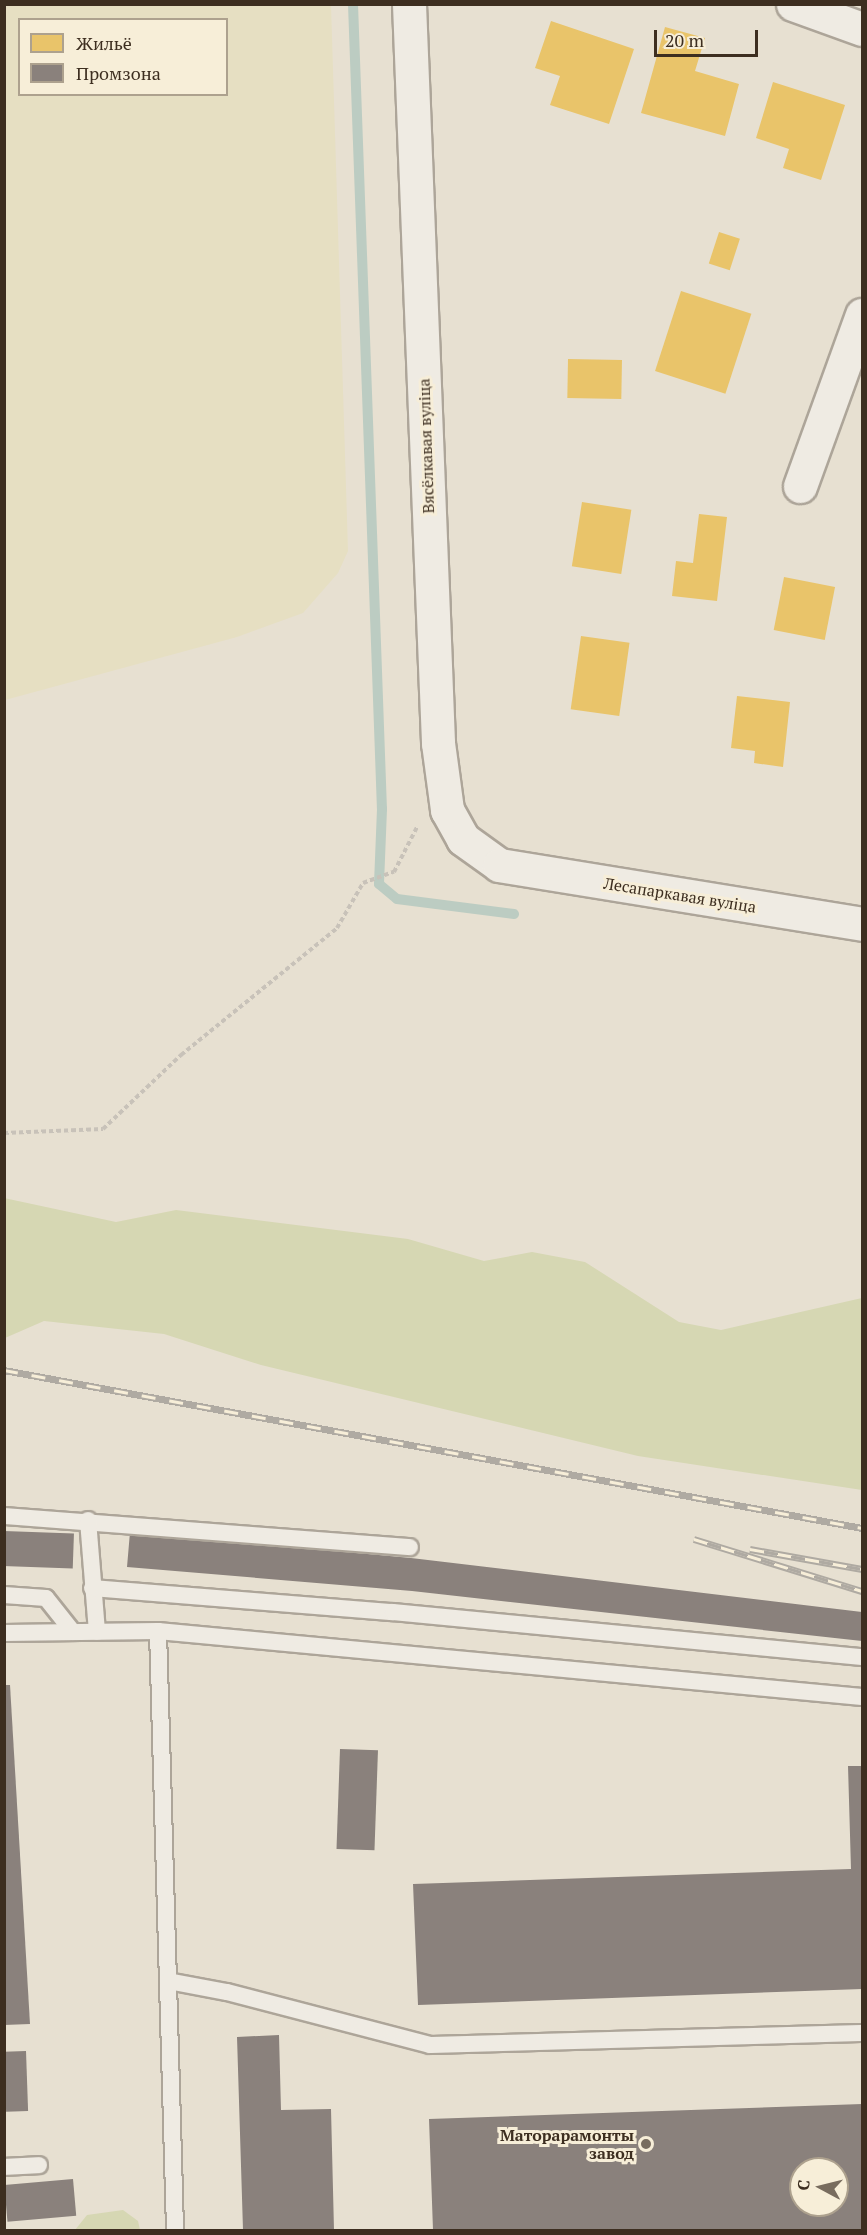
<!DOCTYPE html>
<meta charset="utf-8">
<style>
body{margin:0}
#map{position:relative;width:867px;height:2235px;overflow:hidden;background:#e7e0d1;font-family:"PT Serif",serif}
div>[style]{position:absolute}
.farmland>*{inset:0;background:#e6dfc2}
.green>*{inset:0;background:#d6d7b3}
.homes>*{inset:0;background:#e9c46a;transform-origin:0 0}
.industry>*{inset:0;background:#8a817c;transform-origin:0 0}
.stream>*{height:10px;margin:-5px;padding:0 5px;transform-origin:5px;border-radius:5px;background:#bcccc2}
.path>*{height:4px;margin-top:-2px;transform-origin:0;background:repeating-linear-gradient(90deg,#c8c2b9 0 4.5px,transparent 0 7.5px)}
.roads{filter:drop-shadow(2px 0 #ada599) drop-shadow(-2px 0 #ada599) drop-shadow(0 2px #ada599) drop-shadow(0 -2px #ada599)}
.service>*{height:16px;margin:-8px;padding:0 8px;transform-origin:8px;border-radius:8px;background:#efebe3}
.minor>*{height:33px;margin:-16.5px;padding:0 16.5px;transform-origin:16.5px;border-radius:16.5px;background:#efebe3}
.rail>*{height:7px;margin-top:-3.5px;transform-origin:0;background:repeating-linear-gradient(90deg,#f7eed8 0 14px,#afaaa2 0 28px);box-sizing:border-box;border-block:2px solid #afaaa2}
.dots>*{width:16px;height:16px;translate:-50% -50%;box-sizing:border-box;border:3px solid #f7eed8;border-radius:50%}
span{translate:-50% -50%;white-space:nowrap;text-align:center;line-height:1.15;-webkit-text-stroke:6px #f7eed8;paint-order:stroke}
.street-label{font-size:16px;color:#3d2e20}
.poi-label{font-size:16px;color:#3d2e20;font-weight:700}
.right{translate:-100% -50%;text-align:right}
.frame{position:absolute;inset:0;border:6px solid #3d2e20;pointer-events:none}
.legend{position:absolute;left:18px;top:18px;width:210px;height:78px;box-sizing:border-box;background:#f7eed8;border:2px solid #ada18e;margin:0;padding:8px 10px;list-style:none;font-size:18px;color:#3d2e20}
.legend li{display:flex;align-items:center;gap:12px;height:30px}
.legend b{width:30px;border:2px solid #ada18e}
.north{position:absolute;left:789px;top:2157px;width:60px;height:60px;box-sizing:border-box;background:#f7eed8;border:2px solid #ada18e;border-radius:50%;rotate:277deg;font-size:16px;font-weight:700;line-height:24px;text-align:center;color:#3d2e20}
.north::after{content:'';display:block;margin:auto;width:21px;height:27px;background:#786c5e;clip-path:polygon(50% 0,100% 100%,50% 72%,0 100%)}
.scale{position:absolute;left:654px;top:30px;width:104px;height:27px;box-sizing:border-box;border:3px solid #3d2e20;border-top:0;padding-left:8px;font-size:18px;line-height:21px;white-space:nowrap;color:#3d2e20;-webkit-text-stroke:4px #f7eed8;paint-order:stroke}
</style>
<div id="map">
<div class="farmland">
<div style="clip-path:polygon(evenodd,5px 4px,331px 5px,348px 551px,338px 573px,303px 613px,237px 637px,5px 700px,5px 4px,20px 20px,226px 20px,226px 94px,20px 94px,20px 20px)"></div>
</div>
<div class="green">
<div style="clip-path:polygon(4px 1198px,116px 1222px,176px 1210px,408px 1239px,484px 1261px,532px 1252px,585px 1262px,679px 1322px,721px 1330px,862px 1298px,862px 1490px,638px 1456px,261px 1365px,164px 1334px,44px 1321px,5px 1338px)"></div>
<div style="clip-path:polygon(123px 2210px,138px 2221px,140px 2230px,75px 2230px,87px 2215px)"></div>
</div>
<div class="homes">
<div style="clip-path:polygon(551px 21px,634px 49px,609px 124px,550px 105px,560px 76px,535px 68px)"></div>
<div style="clip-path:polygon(665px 27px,705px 38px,695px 71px,739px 84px,725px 136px,641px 113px)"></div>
<div style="clip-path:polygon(773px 82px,845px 105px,821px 180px,783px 168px,789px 149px,756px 138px)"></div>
<div style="left:719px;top:232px;width:22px;height:33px;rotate:18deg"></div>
<div style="left:681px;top:291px;width:74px;height:84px;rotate:18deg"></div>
<div style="left:568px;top:359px;width:54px;height:39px;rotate:1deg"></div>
<div style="left:582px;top:502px;width:50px;height:65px;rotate:9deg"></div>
<div style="clip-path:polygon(699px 514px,727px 517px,717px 601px,672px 596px,676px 561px,693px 563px)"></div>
<div style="left:784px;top:577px;width:52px;height:54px;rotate:11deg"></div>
<div style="left:581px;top:636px;width:49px;height:74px;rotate:8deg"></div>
<div style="clip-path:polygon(737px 696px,790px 702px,783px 767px,754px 763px,755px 751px,731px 748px)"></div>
</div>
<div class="industry">
<div style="left:4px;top:1531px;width:70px;height:35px;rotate:2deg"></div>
<div style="clip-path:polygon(130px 1532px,411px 1558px,862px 1612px,862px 1641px,412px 1591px,127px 1567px)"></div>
<div style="clip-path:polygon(4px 1685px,10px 1685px,30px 2024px,4px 2025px)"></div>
<div style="left:340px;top:1749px;width:38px;height:100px;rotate:2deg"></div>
<div style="clip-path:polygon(848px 1766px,862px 1766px,862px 1989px,418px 2005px,413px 1884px,851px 1869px)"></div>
<div style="clip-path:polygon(279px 2035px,281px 2110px,331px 2109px,334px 2230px,243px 2230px,237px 2037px)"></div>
<div style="left:26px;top:2051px;width:60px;height:22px;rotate:88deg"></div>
<div style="clip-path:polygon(evenodd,862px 2104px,862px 2230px,433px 2230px,429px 2119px,862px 2104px,801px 2169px,837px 2169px,837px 2205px,801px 2205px,801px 2169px)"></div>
<div style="left:73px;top:2179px;width:37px;height:69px;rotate:85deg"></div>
</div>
<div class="stream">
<div style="left:353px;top:4px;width:806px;rotate:87.94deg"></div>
<div style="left:382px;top:809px;width:75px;rotate:92.3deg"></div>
<div style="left:379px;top:884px;width:23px;rotate:40deg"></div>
<div style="left:397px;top:899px;width:118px;rotate:7.3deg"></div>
</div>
<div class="path">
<div style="left:4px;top:1133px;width:99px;rotate:-2.3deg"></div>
<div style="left:103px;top:1129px;width:108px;rotate:-43.5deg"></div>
<div style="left:181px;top:1055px;width:201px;rotate:-39.1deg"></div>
<div style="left:337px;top:928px;width:52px;rotate:-60deg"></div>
<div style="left:363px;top:883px;width:33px;rotate:-20deg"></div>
<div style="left:394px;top:872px;width:51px;rotate:-62.9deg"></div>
</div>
<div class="roads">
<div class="service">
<div style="left:4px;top:1516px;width:407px;rotate:4.4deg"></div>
<div style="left:88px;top:1520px;width:112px;rotate:85.4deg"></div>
<div style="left:92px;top:1588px;width:302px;rotate:4.6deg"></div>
<div style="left:393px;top:1612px;width:471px;rotate:5.5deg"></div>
<div style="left:4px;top:1595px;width:42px;rotate:4.1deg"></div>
<div style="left:46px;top:1598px;width:43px;rotate:51.5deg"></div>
<div style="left:158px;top:1631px;width:599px;rotate:88.37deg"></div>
<div style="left:4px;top:1633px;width:154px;rotate:-0.7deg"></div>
<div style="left:158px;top:1631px;width:707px;rotate:5.36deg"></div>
<div style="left:168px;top:1981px;width:60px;rotate:10.6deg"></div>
<div style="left:227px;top:1992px;width:210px;rotate:14.6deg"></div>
<div style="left:430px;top:2045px;width:432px;rotate:-1.6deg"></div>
<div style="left:4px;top:2167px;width:35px;rotate:-3deg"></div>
</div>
<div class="minor">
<div style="left:409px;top:4px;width:740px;rotate:87.75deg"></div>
<div style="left:438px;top:743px;width:68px;rotate:82.3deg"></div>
<div style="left:447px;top:810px;width:33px;rotate:61deg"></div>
<div style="left:463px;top:839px;width:44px;rotate:35.8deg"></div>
<div style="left:499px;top:865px;width:368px;rotate:9.2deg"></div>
<div style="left:793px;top:4px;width:73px;rotate:19.9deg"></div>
<div style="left:800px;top:486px;width:182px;rotate:-70.1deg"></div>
</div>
</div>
<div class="rail">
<div style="left:4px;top:1370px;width:872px;rotate:10.43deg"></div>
<div style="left:694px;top:1539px;width:176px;rotate:17.2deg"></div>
<div style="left:750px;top:1549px;width:114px;rotate:10.1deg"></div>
</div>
<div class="dots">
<div style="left:646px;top:2144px;background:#786c5e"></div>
</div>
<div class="street-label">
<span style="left:426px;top:446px;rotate:-92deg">Вясёлкавая вуліца</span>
<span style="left:680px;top:895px;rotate:9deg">Лесапаркавая вуліца</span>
</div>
<div class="poi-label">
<span class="right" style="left:634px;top:2144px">Маторарамонты<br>завод</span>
</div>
<div class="frame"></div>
<ul class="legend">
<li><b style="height:16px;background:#e9c46a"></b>Жильё</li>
<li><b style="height:16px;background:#8a817c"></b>Промзона</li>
</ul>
<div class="north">С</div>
<div class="scale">20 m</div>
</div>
